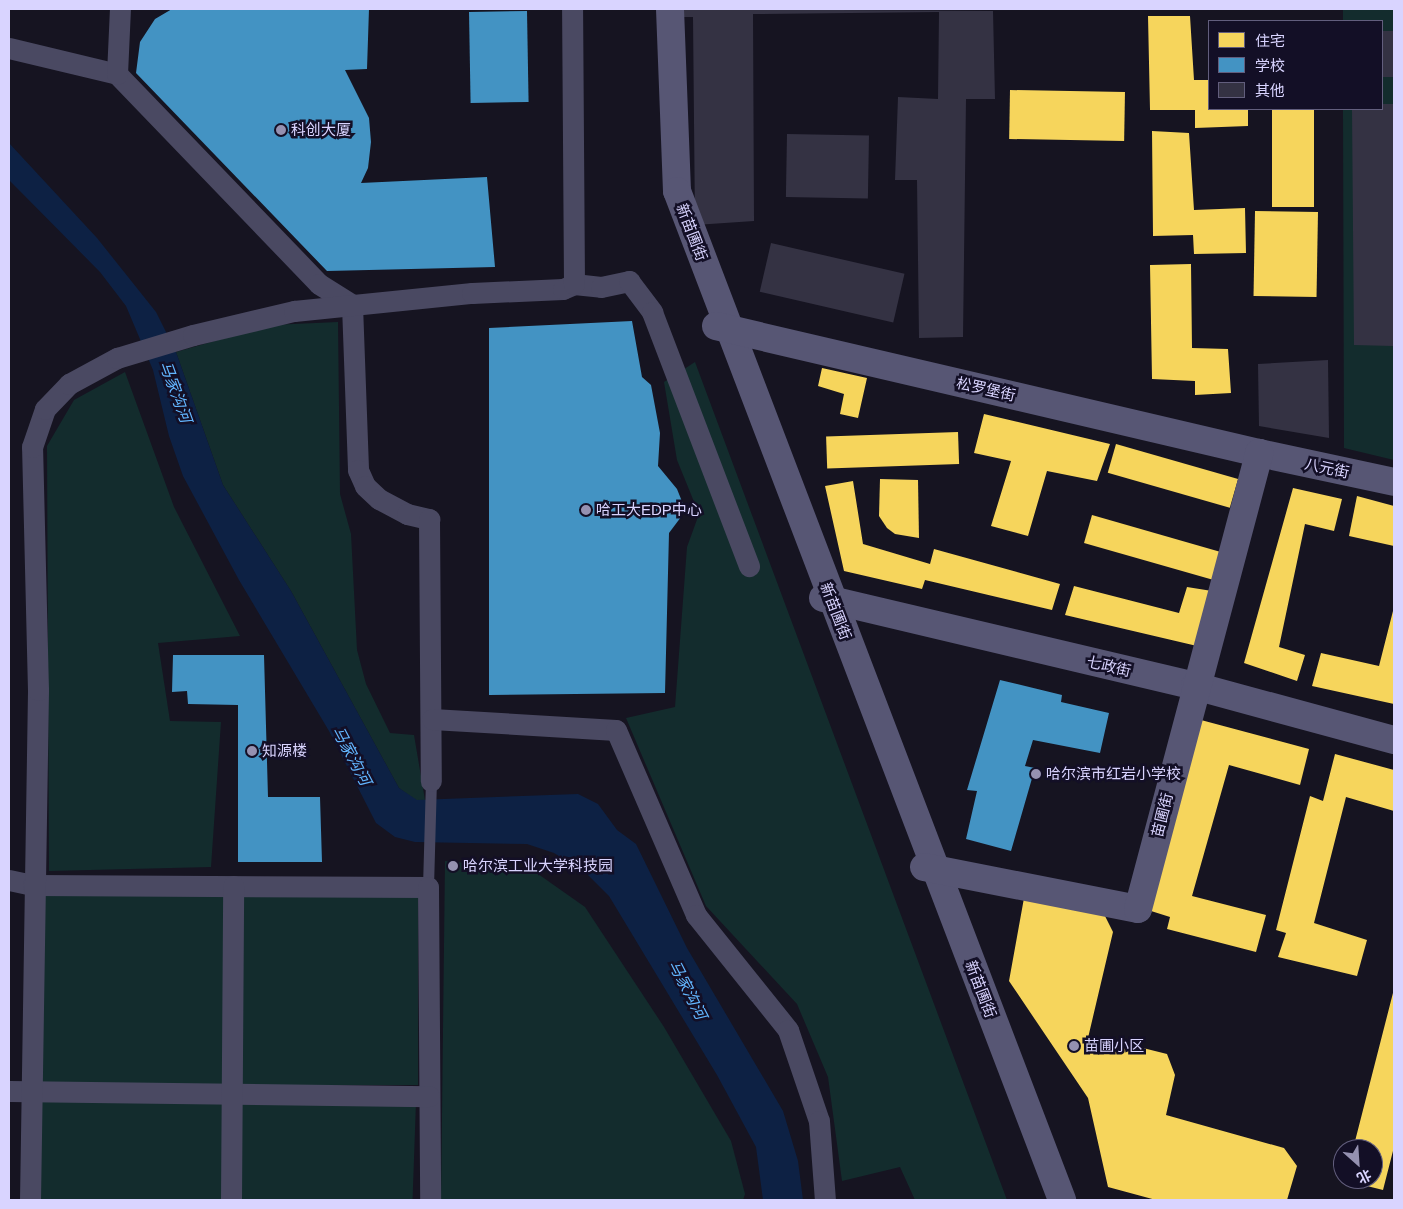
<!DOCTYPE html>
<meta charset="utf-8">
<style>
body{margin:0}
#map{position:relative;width:1403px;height:1209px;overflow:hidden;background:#161421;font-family:Arial,"Noto Sans SC",sans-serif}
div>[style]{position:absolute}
.green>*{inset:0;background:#132c2d;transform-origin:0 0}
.water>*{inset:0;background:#0d2144}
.homes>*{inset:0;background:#f6d55c;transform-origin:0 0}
.schools>*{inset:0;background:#4393c3;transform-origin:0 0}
.building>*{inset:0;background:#343243;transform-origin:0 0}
.lane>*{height:11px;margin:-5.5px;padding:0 5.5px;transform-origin:5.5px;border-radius:5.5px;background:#4a4962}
.street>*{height:21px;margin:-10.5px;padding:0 10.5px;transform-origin:10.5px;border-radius:10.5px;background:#4a4962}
.secondary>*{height:28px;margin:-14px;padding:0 14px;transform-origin:14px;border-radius:14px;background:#575674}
.dots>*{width:14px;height:14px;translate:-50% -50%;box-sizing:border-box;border:2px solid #130f26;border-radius:50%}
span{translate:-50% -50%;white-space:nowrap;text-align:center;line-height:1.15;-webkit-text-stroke:5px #130f26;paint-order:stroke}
.poi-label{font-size:15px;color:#d9d4ff}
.left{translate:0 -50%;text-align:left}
.street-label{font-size:15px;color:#d9d4ff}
.water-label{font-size:16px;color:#62b6ff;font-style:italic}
.frame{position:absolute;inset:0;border:10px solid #d9d4ff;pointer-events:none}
.legend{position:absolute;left:1208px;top:20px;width:175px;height:90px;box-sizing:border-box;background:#130f26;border:1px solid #625e7d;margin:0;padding:6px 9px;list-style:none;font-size:15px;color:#d9d4ff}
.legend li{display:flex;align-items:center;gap:10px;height:25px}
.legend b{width:25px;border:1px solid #625e7d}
.north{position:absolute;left:1333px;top:1139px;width:50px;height:50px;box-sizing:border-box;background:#130f26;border:1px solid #625e7d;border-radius:50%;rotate:154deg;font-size:14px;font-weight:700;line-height:20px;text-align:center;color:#d9d4ff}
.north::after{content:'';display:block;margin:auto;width:18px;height:22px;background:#9591b1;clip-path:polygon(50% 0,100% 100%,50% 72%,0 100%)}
</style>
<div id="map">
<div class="green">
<div style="clip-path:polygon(1343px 9px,1394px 9px,1394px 460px,1344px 448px,1343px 109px,1382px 109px,1382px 21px,1343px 21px)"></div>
<div style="clip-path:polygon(338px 322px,340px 494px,351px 534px,357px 650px,366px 684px,390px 733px,414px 735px,425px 800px,417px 801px,399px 788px,291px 591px,223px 485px,176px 352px,271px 325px)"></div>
<div style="clip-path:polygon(695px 362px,1007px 1200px,915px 1200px,900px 1167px,842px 1181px,828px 1077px,797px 1004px,706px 906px,626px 718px,675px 707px,687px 547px,699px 514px,677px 460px,664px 382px)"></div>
<div style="clip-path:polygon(125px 372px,174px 507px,240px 636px,158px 643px,170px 721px,221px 722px,211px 867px,49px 871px,47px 446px,74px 400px)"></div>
<div style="clip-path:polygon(445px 861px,531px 869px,585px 907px,664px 1027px,731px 1141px,745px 1194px,743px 1200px,441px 1200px)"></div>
<div style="left:41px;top:893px;width:185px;height:189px;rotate:1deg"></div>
<div style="left:240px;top:895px;width:178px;height:190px"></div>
<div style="left:39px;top:1097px;width:183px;height:103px"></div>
<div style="left:238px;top:1098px;width:178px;height:102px;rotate:2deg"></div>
</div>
<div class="water">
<div style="clip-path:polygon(9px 143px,97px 238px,156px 312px,176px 352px,223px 485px,291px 591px,399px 788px,417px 800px,578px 794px,598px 804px,617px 830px,636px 844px,687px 948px,783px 1111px,798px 1161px,803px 1200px,763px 1200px,756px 1147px,717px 1075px,609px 896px,584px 871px,554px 853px,527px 844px,415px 842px,395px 837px,376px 823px,329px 731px,239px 580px,183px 476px,169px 436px,153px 370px,126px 306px,100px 272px,9px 180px)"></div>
</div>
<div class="homes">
<div style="clip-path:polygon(1148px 16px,1190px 16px,1194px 80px,1209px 80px,1209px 109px,1248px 109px,1248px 126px,1195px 128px,1195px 110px,1150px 110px)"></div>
<div style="left:1010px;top:90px;width:115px;height:49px;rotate:1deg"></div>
<div style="left:1272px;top:109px;width:42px;height:98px"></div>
<div style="clip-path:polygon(1152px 131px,1189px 133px,1194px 210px,1245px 208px,1246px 253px,1194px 254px,1193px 235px,1153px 236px)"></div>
<div style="left:1318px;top:212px;width:85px;height:63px;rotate:91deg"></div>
<div style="clip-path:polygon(1191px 264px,1192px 348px,1228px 349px,1231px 393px,1195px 395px,1195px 381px,1152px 379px,1150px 265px)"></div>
<div style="clip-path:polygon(822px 368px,867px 378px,858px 418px,840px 414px,844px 394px,818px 386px)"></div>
<div style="clip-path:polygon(984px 414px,1110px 444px,1097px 481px,1047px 471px,1028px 536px,991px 526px,1011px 461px,974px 453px)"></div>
<div style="left:958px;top:432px;width:32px;height:132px;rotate:88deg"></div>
<div style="left:1116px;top:444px;width:127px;height:30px;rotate:16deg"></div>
<div style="clip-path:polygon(880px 479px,918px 480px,919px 538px,895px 534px,887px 528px,879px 516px)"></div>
<div style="clip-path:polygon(853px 481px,863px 544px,930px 564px,934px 549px,1060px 584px,1052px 610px,925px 580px,922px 589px,844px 571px,825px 486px)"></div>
<div style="clip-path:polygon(1293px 488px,1342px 499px,1334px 531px,1305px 524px,1279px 647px,1305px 655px,1297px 681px,1244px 663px)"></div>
<div style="clip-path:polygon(1357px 496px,1394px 506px,1394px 546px,1349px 536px)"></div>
<div style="left:1092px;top:515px;width:133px;height:29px;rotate:16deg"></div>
<div style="clip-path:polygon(1074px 586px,1179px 613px,1187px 587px,1212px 591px,1197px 646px,1065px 615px)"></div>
<div style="clip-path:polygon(1394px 607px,1394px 704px,1312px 686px,1321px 653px,1379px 666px)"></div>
<div style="clip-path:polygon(1201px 720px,1309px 749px,1300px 785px,1229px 765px,1192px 896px,1266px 915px,1256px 952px,1167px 929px,1170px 917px,1151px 911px)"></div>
<div style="clip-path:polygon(1335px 754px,1394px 770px,1394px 811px,1346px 797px,1314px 923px,1367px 940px,1357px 976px,1278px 957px,1286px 933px,1276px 930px,1310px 796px,1323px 801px)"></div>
<div style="clip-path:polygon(1024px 898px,1104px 914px,1113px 932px,1088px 1038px,1099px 1051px,1115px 1041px,1167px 1054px,1175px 1075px,1166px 1115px,1284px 1148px,1297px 1166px,1287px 1200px,1156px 1200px,1108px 1187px,1088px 1098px,1009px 981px)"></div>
<div style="clip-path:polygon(1394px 989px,1394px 1147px,1383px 1190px,1343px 1180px,1373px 1179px,1373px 1149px,1353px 1149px)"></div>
</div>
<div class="schools">
<div style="clip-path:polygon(172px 9px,369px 9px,367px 69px,345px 70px,369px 118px,371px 142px,368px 168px,361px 183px,487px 177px,495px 267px,327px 271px,136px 73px,140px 42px,155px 19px)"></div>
<div style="left:527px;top:11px;width:91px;height:58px;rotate:89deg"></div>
<div style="clip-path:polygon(632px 321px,642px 377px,651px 385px,660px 433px,658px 466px,677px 489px,683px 504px,681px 517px,669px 533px,665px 693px,489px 695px,489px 328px)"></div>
<div style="clip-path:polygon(173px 655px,264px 655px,268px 797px,320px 797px,322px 862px,238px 862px,238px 705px,188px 704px,187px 691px,172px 692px)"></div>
<div style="clip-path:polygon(1000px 680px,1062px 695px,1061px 702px,1109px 713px,1100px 753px,1033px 740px,1025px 766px,1035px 768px,1011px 851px,966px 839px,977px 791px,967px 790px)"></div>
</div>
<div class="building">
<div style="clip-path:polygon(679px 9px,993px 11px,995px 99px,966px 99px,963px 337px,919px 338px,917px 180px,895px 180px,898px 97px,938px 99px,939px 12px,753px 14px,754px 221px,695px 225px,693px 17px,679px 17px)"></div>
<div style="left:1382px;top:31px;width:12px;height:46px"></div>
<div style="clip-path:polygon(1382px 104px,1393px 104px,1393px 346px,1354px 345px,1352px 109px,1382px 109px)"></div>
<div style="left:787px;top:134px;width:82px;height:63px;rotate:1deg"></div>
<div style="left:771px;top:243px;width:137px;height:50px;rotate:13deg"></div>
<div style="clip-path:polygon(1328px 360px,1329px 438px,1259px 426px,1258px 364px)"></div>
</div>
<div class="lane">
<div style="left:428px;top:887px;width:106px;rotate:-88.4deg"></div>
</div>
<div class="street">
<div style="left:9px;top:48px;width:111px;rotate:13.5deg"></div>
<div style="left:117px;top:74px;width:291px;rotate:46.1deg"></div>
<div style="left:319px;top:284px;width:39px;rotate:32deg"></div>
<div style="left:352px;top:305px;width:165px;rotate:87.9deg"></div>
<div style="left:358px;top:470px;width:17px;rotate:66deg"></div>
<div style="left:365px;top:486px;width:19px;rotate:43deg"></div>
<div style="left:379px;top:499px;width:32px;rotate:28deg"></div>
<div style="left:407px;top:514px;width:23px;rotate:13deg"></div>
<div style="left:429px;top:519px;width:262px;rotate:89.6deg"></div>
<div style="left:117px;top:74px;width:65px;rotate:-87.4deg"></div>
<div style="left:574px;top:284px;width:27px;rotate:6deg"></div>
<div style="left:601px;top:287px;width:29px;rotate:-12deg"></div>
<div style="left:629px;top:281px;width:39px;rotate:53deg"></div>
<div style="left:652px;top:312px;width:272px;rotate:69.1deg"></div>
<div style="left:432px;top:719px;width:184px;rotate:3.4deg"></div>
<div style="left:616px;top:730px;width:202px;rotate:66.6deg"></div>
<div style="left:696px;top:915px;width:147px;rotate:51.3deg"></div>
<div style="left:788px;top:1030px;width:96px;rotate:71.2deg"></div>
<div style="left:819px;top:1121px;width:79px;rotate:85.7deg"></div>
<div style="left:9px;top:880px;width:25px;rotate:12deg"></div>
<div style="left:33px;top:885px;width:395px;rotate:0.3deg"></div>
<div style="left:428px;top:887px;width:313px;rotate:89.6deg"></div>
<div style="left:9px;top:1091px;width:420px;rotate:0.7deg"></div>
<div style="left:30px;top:1200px;width:510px;rotate:-89.1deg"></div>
<div style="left:38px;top:690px;width:243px;rotate:-91.4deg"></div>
<div style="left:32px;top:447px;width:40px;rotate:-71.1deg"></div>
<div style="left:45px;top:409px;width:35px;rotate:-46deg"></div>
<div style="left:69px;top:384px;width:55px;rotate:-28.4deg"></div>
<div style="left:117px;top:358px;width:79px;rotate:-16.8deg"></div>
<div style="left:193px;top:335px;width:104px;rotate:-13.4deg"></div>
<div style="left:294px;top:311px;width:179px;rotate:-5.8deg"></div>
<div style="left:472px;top:293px;width:91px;rotate:-2.5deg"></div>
<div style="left:563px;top:289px;width:12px;rotate:-24deg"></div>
<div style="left:574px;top:284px;width:275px;rotate:-90.4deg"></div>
<div style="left:231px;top:1200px;width:314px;rotate:-89.6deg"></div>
</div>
<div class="secondary">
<div style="left:670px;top:9px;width:182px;rotate:87.8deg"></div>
<div style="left:677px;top:191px;width:1080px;rotate:69.11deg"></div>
<div style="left:716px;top:326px;width:558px;rotate:13.16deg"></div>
<div style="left:1259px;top:453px;width:138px;rotate:12.1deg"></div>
<div style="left:823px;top:598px;width:382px;rotate:13.3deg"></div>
<div style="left:1195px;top:686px;width:206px;rotate:15.2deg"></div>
<div style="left:924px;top:867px;width:218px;rotate:11.1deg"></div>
<div style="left:1138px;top:909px;width:472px;rotate:-75.1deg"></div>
</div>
<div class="dots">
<div style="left:281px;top:130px;background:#9591b1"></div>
<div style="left:586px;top:510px;background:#9591b1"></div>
<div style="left:252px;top:751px;background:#9591b1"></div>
<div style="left:1036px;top:774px;background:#9591b1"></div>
<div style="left:453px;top:866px;background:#9591b1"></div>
<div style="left:1074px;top:1046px;background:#9591b1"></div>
</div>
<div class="poi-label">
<span class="left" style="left:291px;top:130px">科创大厦</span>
<span class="left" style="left:596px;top:510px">哈工大EDP中心</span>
<span class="left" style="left:262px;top:751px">知源楼</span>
<span class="left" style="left:1046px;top:774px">哈尔滨市红岩小学校</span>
<span class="left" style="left:463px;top:866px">哈尔滨工业大学科技园</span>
<span class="left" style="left:1084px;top:1046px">苗圃小区</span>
</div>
<div class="street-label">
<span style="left:692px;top:232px;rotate:69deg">新苗圃街</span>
<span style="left:986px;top:389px;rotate:13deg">松罗堡街</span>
<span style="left:1327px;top:468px;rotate:12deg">八元街</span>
<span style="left:836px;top:611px;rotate:69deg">新苗圃街</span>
<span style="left:1109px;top:666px;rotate:13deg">七政街</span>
<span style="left:1162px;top:815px;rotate:-76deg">苗圃街</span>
<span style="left:981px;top:989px;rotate:69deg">新苗圃街</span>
</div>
<div class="water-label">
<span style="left:175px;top:392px;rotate:70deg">马家沟河</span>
<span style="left:351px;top:756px;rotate:62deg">马家沟河</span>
<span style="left:687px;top:990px;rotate:63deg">马家沟河</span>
</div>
<div class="frame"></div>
<ul class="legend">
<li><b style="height:14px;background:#f6d55c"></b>住宅</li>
<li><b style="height:14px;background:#4393c3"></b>学校</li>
<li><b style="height:14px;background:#343243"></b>其他</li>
</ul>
<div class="north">北</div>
</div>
